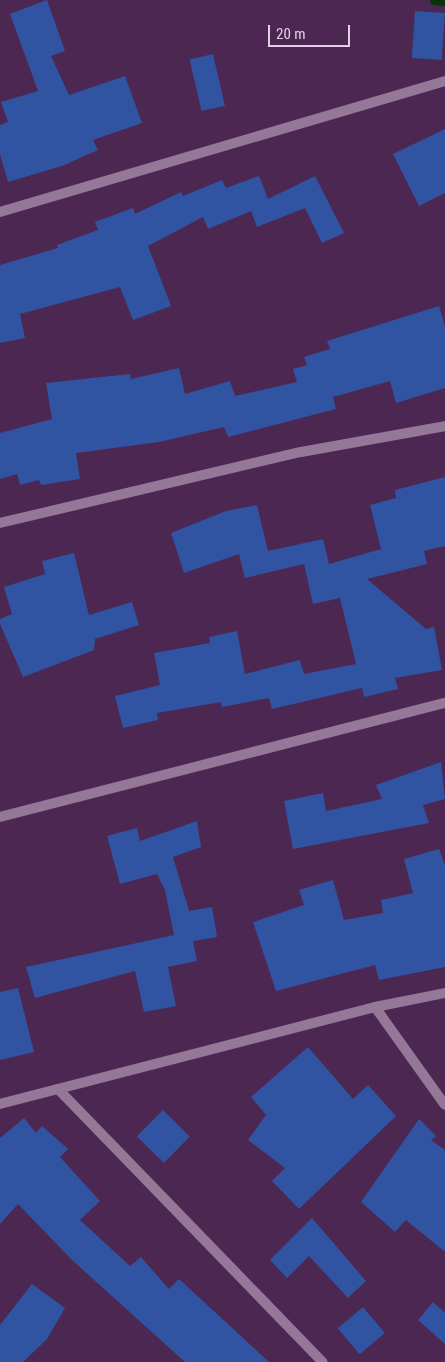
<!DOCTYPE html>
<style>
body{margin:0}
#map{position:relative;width:445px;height:1362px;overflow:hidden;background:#4c2751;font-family:"Roboto Condensed",sans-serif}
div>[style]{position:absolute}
.stream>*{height:9px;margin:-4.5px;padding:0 4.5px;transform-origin:4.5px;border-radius:4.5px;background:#0a320a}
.building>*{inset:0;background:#3054a2;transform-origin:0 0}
.street>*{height:10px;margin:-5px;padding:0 5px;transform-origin:5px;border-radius:5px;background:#957798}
span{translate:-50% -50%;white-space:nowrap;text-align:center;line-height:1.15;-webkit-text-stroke:5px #4c2751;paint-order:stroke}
.scale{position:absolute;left:268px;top:25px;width:82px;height:22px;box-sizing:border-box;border:2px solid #e6cfe8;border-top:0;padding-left:6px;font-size:15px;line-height:18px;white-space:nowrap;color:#e6cfe8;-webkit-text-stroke:4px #4c2751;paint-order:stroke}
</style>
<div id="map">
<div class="stream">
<div style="left:434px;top:0;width:11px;rotate:5deg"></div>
</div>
<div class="building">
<div style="clip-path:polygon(47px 0,65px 51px,51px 56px,69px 95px,125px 76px,142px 123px,93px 140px,98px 150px,62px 166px,8px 182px,0 154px,0 125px,8px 122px,1px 102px,38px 91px,10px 14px)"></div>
<div style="left:415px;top:11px;width:30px;height:47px;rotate:4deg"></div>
<div style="left:213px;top:54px;width:53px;height:24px;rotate:77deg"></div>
<div style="clip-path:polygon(445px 129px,445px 193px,419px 206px,393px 154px)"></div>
<div style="clip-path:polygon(259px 176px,268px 199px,315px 176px,344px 233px,322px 243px,305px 208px,257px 227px,251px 211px,208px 229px,203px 217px,148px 246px,171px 306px,133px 320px,120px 287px,20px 314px,25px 338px,0 343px,0 265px,58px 248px,57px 245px,98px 230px,95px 222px,133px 208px,135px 214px,181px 192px,183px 196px,222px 180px,226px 188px)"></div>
<div style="clip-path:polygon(439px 306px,445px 326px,445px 388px,396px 403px,390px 381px,333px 397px,336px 409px,228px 437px,224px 427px,159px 442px,76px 453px,80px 479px,41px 485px,39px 480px,20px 485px,17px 474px,0 479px,0 433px,52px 419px,46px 383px,130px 374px,131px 379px,179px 368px,185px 394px,230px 381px,235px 396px,297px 382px,293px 369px,307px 365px,304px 357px,330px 349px,327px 341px)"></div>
<div style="clip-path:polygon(445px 477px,445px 546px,424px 551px,427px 564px,367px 579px,426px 629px,434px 627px,442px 670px,395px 678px,398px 689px,364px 697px,362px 688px,272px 709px,269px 698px,222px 707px,221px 702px,157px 713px,158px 720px,123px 728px,115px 696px,160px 685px,154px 653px,210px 643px,209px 637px,237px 631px,245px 674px,300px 660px,304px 674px,356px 664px,340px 598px,313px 604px,304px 564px,245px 578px,239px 554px,184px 573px,171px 533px,226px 511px,257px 505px,268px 551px,323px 539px,329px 564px,381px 549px,370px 505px,396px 498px,395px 490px)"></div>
<div style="clip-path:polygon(74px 553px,89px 615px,132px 602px,139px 625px,95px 639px,94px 650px,23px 677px,0 624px,0 619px,12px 614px,4px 587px,45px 574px,42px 561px)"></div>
<div style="clip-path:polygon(441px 762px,445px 799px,423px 805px,429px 823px,293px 849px,284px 801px,323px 793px,326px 811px,382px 799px,376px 785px)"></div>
<div style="clip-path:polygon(197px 821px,201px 847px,173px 857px,189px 911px,212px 907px,217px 937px,193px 941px,197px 961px,168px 967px,176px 1006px,144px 1012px,135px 971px,35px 998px,26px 967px,174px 935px,165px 890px,157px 874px,120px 884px,107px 836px,137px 828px,140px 841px)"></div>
<div style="clip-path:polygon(439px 849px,445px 865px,445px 967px,379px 980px,375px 965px,276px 991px,253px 922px,304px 905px,299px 890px,333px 880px,344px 920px,383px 913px,381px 900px,413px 893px,404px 859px)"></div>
<div style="clip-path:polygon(18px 988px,34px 1052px,0 1060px,0 992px)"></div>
<div style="clip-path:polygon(308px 1047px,353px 1099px,368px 1085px,396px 1116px,299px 1209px,272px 1181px,285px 1168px,248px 1140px,266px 1115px,251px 1097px)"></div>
<div style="left:163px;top:1110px;width:38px;height:37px;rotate:45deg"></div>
<div style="clip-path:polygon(24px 1118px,36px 1133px,42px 1126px,68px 1149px,60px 1157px,100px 1201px,80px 1220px,130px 1266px,141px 1257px,169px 1289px,179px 1279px,269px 1362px,185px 1362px,72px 1260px,18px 1204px,0 1224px,0 1138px)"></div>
<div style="clip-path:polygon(419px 1119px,436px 1136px,431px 1140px,445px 1150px,445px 1252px,406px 1220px,395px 1232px,361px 1202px)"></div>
<div style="clip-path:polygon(312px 1218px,366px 1281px,348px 1298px,309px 1256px,287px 1278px,270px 1260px)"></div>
<div style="clip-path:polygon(32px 1284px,65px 1308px,47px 1339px,23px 1362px,0 1362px,0 1325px)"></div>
<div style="clip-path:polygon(433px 1302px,445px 1313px,445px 1344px,418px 1320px)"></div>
<div style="left:363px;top:1307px;width:34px;height:33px;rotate:50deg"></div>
</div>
<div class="street">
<div style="left:0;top:212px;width:464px;rotate:-16.4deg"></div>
<div style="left:0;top:523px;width:309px;rotate:-13.3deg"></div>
<div style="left:301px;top:452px;width:146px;rotate:-10.2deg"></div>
<div style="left:0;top:817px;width:459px;rotate:-14.4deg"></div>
<div style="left:375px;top:1007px;width:120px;rotate:54.5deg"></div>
<div style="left:58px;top:1089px;width:380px;rotate:45.9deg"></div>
<div style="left:0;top:1104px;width:387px;rotate:-14.5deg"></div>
<div style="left:375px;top:1007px;width:71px;rotate:-11.3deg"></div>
</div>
<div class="scale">20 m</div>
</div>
